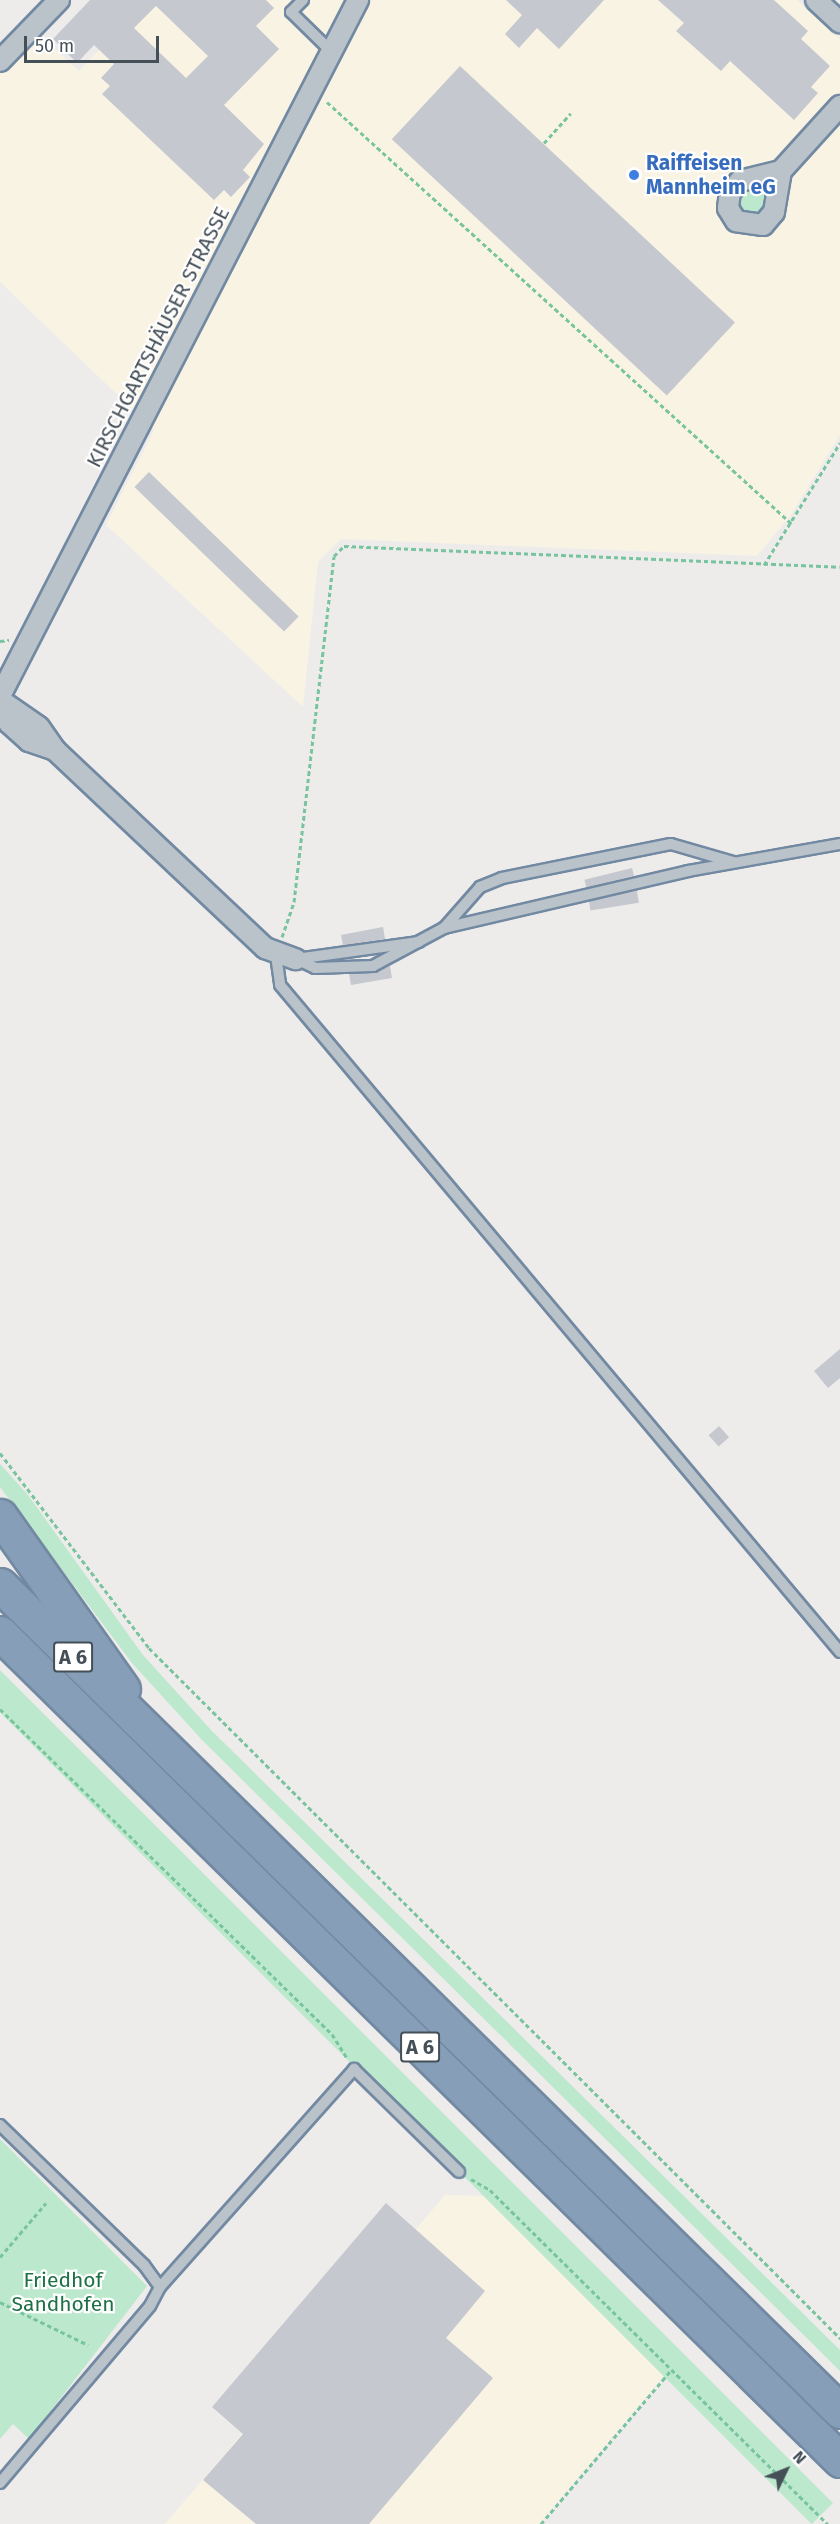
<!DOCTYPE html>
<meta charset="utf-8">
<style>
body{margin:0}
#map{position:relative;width:840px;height:2524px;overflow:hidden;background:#eeebeb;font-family:"Fira Sans",sans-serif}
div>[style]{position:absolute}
.commercial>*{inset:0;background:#f9f3e4}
.green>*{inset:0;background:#bce9cd;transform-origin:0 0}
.building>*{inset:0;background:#c5c8ce;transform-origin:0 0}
.path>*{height:3px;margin-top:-1.5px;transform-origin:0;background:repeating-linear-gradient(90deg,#77c49e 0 4.5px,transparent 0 7.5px)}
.roads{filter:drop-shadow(2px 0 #7289a2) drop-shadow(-2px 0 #7289a2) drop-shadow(0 2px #7289a2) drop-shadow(0 -2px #7289a2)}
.lane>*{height:10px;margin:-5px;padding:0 5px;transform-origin:5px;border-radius:5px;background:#bac3ca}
.street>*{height:20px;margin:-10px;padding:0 10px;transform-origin:10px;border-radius:10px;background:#bac3ca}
.highway>*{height:33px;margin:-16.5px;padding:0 16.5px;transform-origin:16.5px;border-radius:16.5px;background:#869eb7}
.dots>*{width:16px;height:16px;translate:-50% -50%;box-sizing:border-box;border:3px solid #fff;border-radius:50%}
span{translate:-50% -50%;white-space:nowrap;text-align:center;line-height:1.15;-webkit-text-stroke:4.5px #fff;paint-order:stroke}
.shield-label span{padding:2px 4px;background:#fff;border:2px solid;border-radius:4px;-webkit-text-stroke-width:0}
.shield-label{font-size:20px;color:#454f57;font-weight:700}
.shop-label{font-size:21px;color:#366cbe;font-weight:700}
.left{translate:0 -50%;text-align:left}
.street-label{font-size:21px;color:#454f57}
.park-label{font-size:21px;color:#1e7147}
.north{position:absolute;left:756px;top:2440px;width:60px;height:60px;-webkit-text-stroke:4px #fff;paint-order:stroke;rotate:47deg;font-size:16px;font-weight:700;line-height:24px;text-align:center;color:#454f57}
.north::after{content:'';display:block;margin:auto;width:21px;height:27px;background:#454f57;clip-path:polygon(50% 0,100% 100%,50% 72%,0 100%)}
.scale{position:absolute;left:24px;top:36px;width:135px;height:27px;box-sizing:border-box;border:3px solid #454f57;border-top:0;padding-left:8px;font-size:18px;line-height:21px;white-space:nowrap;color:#454f57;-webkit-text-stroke:4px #fff;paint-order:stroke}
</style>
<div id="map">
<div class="commercial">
<div style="clip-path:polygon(117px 0,797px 0,840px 39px,840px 435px,790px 516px,757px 556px,341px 539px,318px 562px,303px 707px,106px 525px,154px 430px,0 282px,0 74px,39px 34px,79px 71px,132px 15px)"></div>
<div style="clip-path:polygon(445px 2195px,484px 2196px,668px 2371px,539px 2524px,165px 2524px)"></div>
</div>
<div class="green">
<div style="clip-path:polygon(771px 181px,764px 212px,753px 218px,738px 210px,736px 197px,742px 189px)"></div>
<div style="clip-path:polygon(0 1464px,28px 1495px,143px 1655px,212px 1731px,840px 2350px,840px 2371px,202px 1740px,132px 1663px,0 1487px)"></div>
<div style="left:0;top:1670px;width:1178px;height:30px;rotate:45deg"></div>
<div style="clip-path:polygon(0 2139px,147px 2286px,29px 2439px,13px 2424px,0 2439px)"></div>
</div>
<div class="building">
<div style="clip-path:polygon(evenodd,90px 0,266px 0,274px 8px,256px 26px,279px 49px,224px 105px,264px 144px,243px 170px,250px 177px,231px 197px,224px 190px,214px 200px,102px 94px,110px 86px,101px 78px,114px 64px,94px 45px,77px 63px,53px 39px,90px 0,156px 6px,208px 56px,186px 78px,134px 28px,156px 6px)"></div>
<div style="clip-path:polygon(506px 0,604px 0,559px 49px,537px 28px,519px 48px,505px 34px,522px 15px)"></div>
<div style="clip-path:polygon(658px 0,774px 0,808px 31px,801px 39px,830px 66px,811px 87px,818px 93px,794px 120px,730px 61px,721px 71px,676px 31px,684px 23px)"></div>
<div style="left:460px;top:66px;width:376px;height:100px;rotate:43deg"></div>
<div style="left:149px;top:472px;width:208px;height:21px;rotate:44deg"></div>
<div style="left:632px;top:868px;width:8px;height:49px;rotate:76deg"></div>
<div style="left:637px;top:891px;width:12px;height:49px;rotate:81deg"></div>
<div style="clip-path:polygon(383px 927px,385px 939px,343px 945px,341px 935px)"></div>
<div style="clip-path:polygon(390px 966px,392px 978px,351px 985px,349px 974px,374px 973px)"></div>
<div style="clip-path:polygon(840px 1349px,840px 1378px,828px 1388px,814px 1371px)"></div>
<div style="left:719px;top:1426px;width:15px;height:14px;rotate:48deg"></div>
<div style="clip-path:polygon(386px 2203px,485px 2291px,446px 2338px,493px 2378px,369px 2524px,256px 2524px,203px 2480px,243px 2434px,212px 2407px)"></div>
</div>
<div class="path">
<div style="left:327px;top:102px;width:627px;rotate:42.22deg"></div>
<div style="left:544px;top:143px;width:40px;rotate:-48deg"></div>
<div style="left:764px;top:565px;width:144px;rotate:-58.1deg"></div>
<div style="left:0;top:641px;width:9px;rotate:-6deg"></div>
<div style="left:282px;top:937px;width:37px;rotate:-71deg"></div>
<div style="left:294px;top:902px;width:348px;rotate:-83.4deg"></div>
<div style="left:334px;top:556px;width:14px;rotate:-45deg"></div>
<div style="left:344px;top:546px;width:496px;rotate:2.4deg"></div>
<div style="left:0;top:1453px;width:245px;rotate:52.6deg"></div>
<div style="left:149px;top:1648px;width:977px;rotate:44.96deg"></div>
<div style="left:0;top:1709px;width:465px;rotate:44.4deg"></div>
<div style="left:332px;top:2034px;width:28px;rotate:58deg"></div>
<div style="left:471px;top:2179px;width:22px;rotate:30deg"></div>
<div style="left:490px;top:2190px;width:475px;rotate:44.7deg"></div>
<div style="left:0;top:2257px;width:71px;rotate:-49.6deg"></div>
<div style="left:0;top:2302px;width:98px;rotate:26deg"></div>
<div style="left:541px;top:2524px;width:202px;rotate:-49.8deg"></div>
</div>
<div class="roads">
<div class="lane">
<div style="left:303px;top:0;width:17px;rotate:135deg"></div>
<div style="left:291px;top:12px;width:57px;rotate:44.3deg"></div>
<div style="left:444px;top:928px;width:55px;rotate:-48.7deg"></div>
<div style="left:480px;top:887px;width:24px;rotate:-22deg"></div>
<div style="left:502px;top:878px;width:172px;rotate:-11.4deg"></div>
<div style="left:671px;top:844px;width:65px;rotate:16.2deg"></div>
<div style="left:276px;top:955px;width:30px;rotate:82deg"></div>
<div style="left:280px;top:985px;width:871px;rotate:49.98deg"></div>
<div style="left:296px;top:959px;width:21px;rotate:25deg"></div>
<div style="left:315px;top:968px;width:58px;rotate:-2deg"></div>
<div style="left:373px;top:966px;width:81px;rotate:-28.2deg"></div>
<div style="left:444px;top:928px;width:251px;rotate:-13.1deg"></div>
<div style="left:688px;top:871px;width:154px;rotate:-10.1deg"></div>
<div style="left:296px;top:959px;width:124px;rotate:-7.9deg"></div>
<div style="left:0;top:2125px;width:201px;rotate:44.2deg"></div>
<div style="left:144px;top:2265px;width:27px;rotate:54deg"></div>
<div style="left:160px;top:2287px;width:21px;rotate:118deg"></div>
<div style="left:150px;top:2306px;width:232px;rotate:130.3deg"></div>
<div style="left:160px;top:2287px;width:292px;rotate:-48.3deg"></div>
<div style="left:354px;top:2069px;width:147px;rotate:44.4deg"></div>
</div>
<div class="street">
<div style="left:816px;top:0;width:33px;rotate:43deg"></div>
<div style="left:0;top:61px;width:85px;rotate:-46deg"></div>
<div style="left:781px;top:171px;width:42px;rotate:99.7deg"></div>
<div style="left:774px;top:212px;width:17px;rotate:130deg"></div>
<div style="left:763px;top:225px;width:27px;rotate:-172deg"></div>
<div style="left:736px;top:221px;width:15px;rotate:-122deg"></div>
<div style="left:728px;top:208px;width:16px;rotate:-83deg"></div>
<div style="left:730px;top:192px;width:15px;rotate:-48deg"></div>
<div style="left:740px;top:181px;width:42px;rotate:-13.7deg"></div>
<div style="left:781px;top:171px;width:88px;rotate:-47.8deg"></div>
<div style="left:0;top:696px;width:783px;rotate:-62.78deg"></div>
<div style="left:0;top:700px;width:47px;rotate:34.7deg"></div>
<div style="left:39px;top:727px;width:28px;rotate:55deg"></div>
<div style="left:55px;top:750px;width:289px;rotate:43.3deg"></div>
<div style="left:265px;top:948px;width:33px;rotate:20deg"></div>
<div style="left:0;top:704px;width:21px;rotate:65deg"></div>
<div style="left:9px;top:723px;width:27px;rotate:42deg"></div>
<div style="left:29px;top:741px;width:28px;rotate:19deg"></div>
</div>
<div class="highway">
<div style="left:0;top:1516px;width:212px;rotate:54.6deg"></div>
<div style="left:0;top:1585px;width:1178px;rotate:44.52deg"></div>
<div style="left:0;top:1633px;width:1179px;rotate:44.55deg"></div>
</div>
</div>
<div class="dots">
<div style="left:634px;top:175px;background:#3f7fe0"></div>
</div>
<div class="shield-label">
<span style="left:73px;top:1657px">A 6</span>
<span style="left:420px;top:2047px">A 6</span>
</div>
<div class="shop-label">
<span class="left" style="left:646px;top:175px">Raiffeisen<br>Mannheim eG</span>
</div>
<div class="street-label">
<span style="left:158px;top:337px;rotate:-63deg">KIRSCHGARTSHÄUSER STRASSE</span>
</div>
<div class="park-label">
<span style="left:63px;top:2292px">Friedhof<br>Sandhofen</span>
</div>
<div class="north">N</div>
<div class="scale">50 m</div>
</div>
